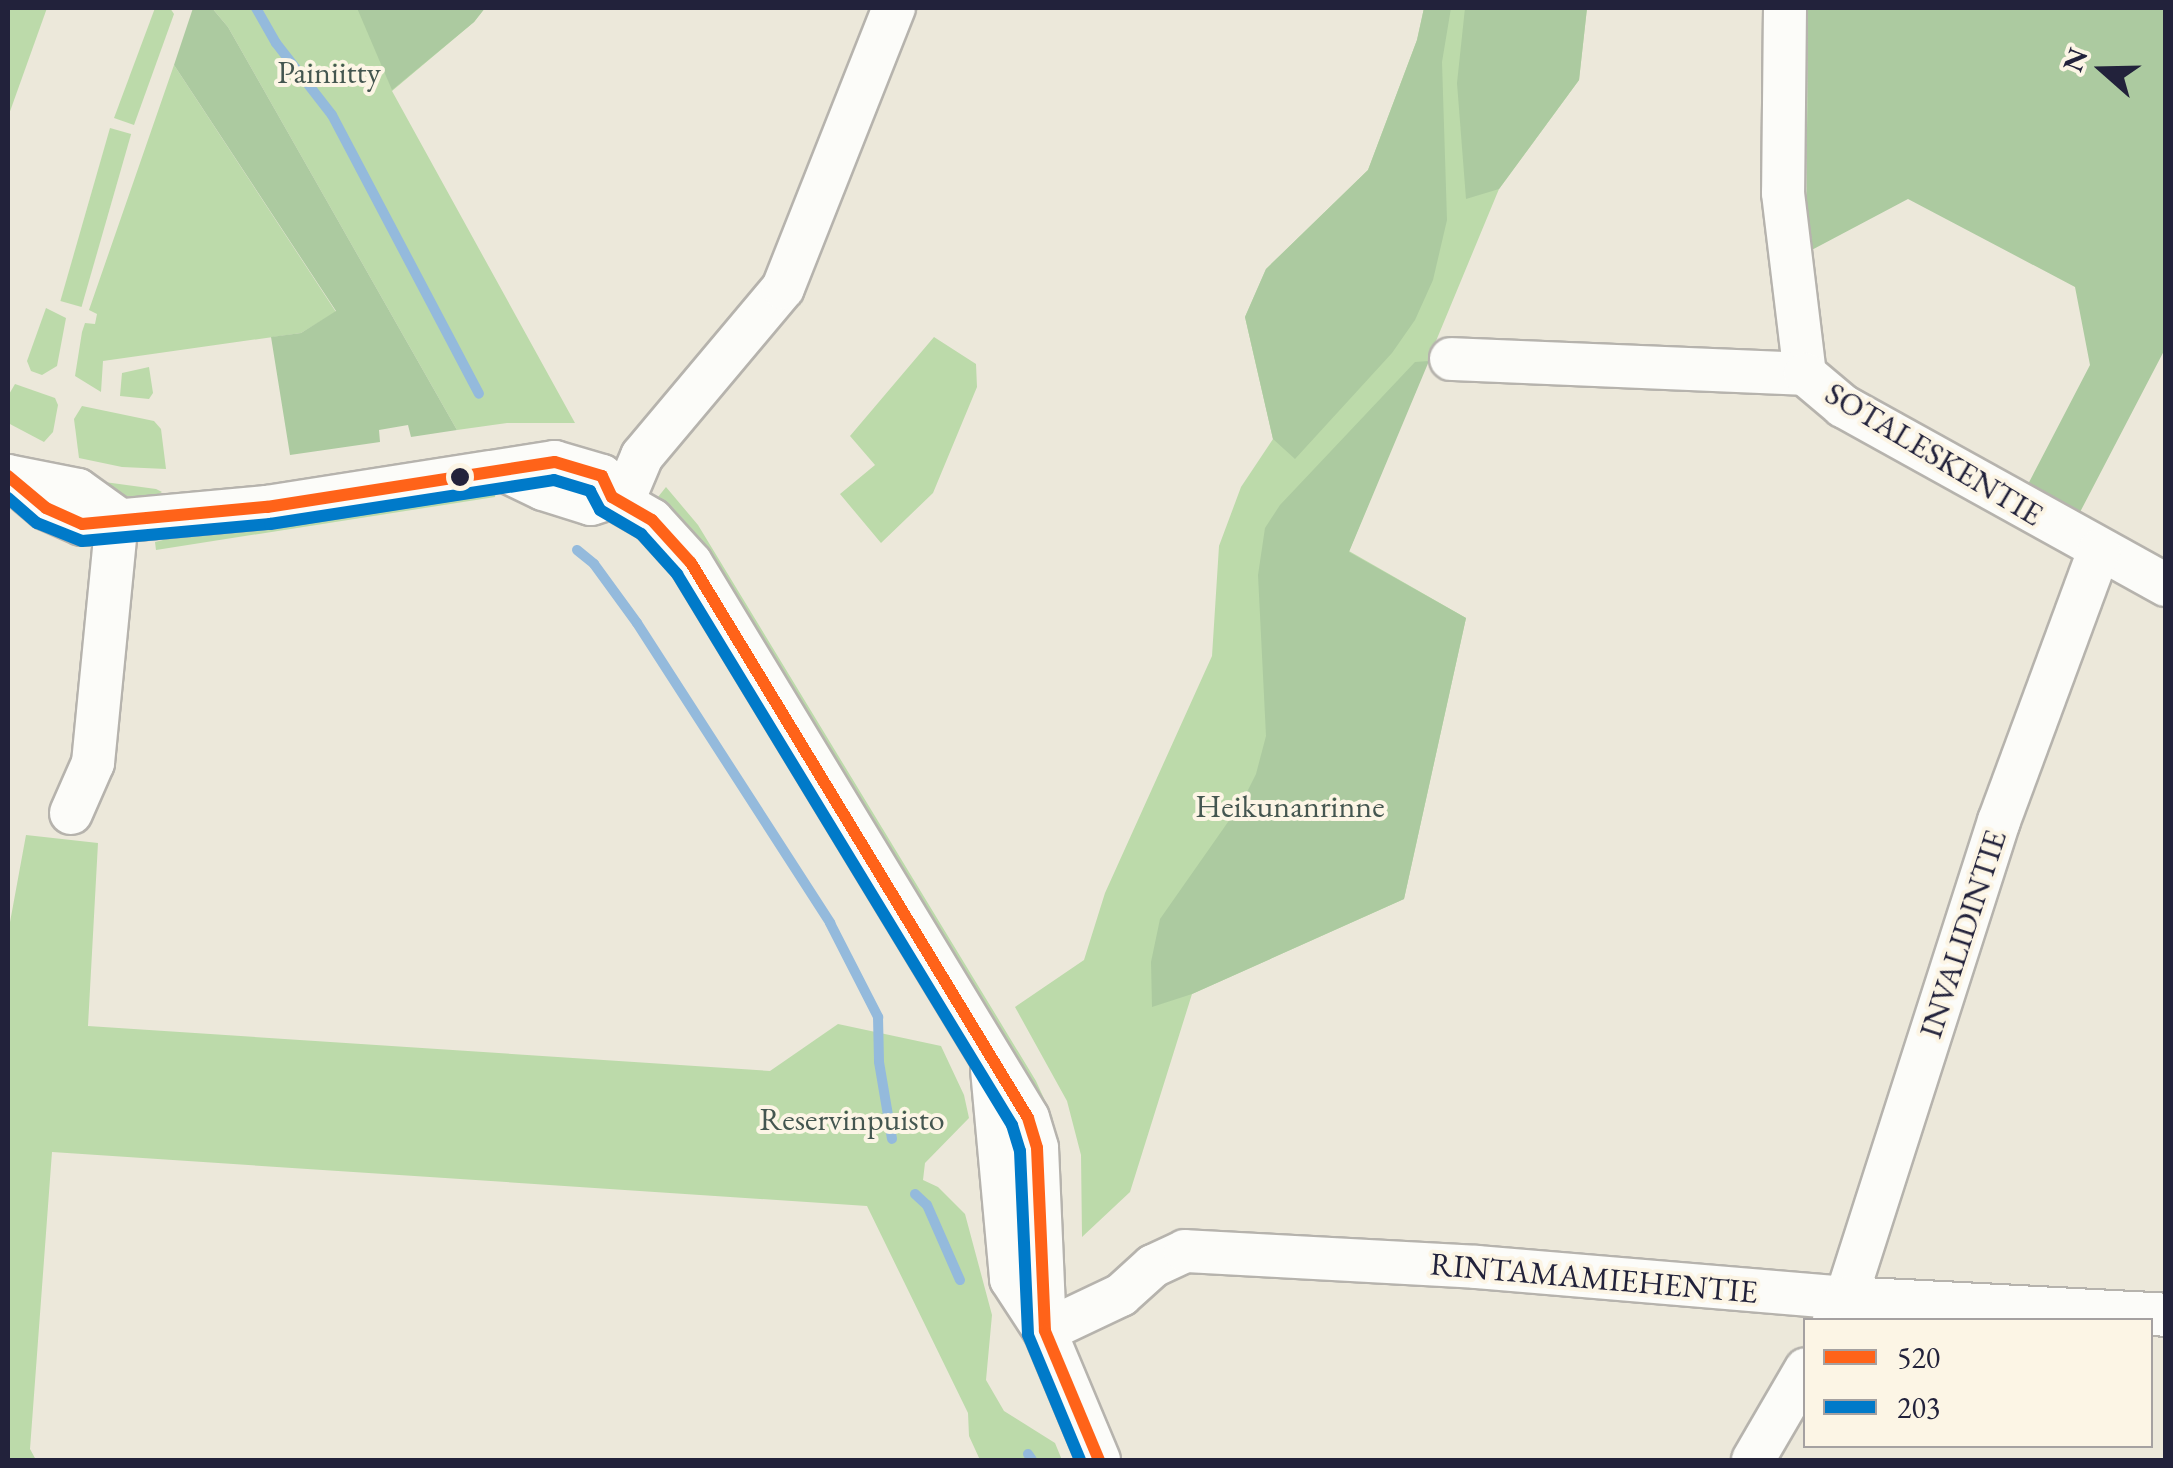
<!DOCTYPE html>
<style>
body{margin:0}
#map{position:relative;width:2173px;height:1468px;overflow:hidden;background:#ece8da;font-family:"EB Garamond",serif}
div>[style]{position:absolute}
.green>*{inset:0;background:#bcdaaa;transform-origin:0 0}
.forest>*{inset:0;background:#accaa0}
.stream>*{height:10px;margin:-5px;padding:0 5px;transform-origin:5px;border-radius:5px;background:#94badc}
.roads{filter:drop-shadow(2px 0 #b6b3ad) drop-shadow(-2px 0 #b6b3ad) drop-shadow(0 2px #b6b3ad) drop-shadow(0 -2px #b6b3ad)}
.minor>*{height:42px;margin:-21px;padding:0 21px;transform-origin:21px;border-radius:21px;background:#fcfcf9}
.bus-1>*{height:12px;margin:-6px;padding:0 6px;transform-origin:6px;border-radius:6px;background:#ff6319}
.bus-2>*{height:12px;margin:-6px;padding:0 6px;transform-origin:6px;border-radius:6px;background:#007ac9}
.dots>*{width:28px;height:28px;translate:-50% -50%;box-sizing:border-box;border:5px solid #fcf5e5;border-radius:50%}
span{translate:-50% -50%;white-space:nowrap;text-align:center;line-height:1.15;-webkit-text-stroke:8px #fcf5e5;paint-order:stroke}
.park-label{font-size:32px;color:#445650}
.street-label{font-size:32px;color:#22223b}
.frame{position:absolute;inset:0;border:10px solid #22223b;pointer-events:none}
.legend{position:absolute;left:1803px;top:1318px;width:350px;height:130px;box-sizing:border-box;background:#fcf5e5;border:2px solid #a5a1a1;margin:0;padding:12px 18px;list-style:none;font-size:30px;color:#22223b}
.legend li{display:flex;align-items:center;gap:20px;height:50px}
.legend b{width:50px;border:2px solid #a5a1a1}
.north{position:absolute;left:2053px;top:20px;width:100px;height:100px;-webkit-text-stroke:8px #fcf5e5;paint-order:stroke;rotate:290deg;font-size:28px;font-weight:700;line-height:40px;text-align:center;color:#22223b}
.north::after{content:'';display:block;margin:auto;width:35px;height:45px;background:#22223b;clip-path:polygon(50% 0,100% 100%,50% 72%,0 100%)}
</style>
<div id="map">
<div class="green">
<div style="clip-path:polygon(8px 8px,47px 8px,8px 117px)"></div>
<div style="clip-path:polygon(155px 8px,170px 8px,174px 14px,134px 125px,114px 118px)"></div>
<div style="clip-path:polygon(212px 8px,485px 8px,474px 22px,392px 91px,575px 423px,507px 423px,457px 430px,228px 27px)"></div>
<div style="clip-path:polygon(1424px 8px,1587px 8px,1579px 80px,1499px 189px,1349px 551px,1466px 618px,1404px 899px,1192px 994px,1130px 1192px,1082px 1237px,1081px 1155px,1067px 1101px,1015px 1007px,1084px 960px,1105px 893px,1212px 656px,1219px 546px,1241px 487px,1273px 439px,1245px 317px,1266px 269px,1368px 170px,1417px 40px)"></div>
<div style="clip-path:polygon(174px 65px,336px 312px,301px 333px,103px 361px,101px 392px,75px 376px,82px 332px,85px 323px,95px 324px,97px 314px,89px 310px)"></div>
<div style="left:110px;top:128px;width:22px;height:180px;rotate:16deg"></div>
<div style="clip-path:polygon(46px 308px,66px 318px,57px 366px,42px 375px,31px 371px,27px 361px)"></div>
<div style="clip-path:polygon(934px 337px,976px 364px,977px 387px,933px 493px,881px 543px,840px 494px,875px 465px,850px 436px)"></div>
<div style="clip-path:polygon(149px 367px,153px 393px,149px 399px,120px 396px,122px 373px)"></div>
<div style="clip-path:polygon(15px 384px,55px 398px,58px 405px,53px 432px,44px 442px,8px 423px,8px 396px)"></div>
<div style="clip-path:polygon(82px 406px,154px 421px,161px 429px,166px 469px,122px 467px,79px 458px,74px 419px)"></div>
<div style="clip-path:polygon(97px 481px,156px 489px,162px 492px,151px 498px,125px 496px,94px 489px)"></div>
<div style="clip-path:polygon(666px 487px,698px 525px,1036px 1081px,1052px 1116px,1058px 1143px,1061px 1226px,1048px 1175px,700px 552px,658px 497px)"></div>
<div style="clip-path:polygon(496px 492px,495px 497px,156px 550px,155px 542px,187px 534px)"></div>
<div style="clip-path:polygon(26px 835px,98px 843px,88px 1026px,770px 1071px,838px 1024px,941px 1046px,964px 1095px,969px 1118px,925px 1163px,923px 1180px,938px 1187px,965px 1214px,992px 1315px,986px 1380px,1004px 1411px,1055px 1443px,1062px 1460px,980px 1460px,969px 1436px,968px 1413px,867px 1206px,52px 1152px,30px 1449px,36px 1460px,8px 1460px,8px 933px)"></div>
</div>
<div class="forest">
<div style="clip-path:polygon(193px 8px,212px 8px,228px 27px,457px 430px,411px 437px,408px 425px,379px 430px,380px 442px,290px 455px,271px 337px,301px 333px,336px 311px,174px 65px)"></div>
<div style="clip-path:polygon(357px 8px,485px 8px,474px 22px,392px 90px)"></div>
<div style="clip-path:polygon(1424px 8px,1451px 8px,1442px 62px,1447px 220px,1433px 280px,1415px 320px,1392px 353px,1295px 459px,1273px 439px,1245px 317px,1266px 269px,1368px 170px,1417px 40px)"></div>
<div style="clip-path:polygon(1465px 8px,1587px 8px,1579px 80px,1499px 189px,1466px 199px,1457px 83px)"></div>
<div style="clip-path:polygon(1808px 8px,2165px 8px,2165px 349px,2078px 516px,2025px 490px,2090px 365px,2075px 287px,1908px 199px,1806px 253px)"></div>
<div style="clip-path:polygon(1429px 361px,1349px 552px,1466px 618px,1404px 899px,1192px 994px,1152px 1007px,1151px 962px,1160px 919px,1242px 802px,1256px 774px,1266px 736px,1258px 575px,1265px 528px,1280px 505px,1415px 362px)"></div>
</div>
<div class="stream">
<div style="left:256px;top:8px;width:40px;rotate:60.3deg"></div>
<div style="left:276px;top:43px;width:91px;rotate:52.1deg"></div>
<div style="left:332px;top:115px;width:315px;rotate:62.2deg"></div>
<div style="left:577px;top:550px;width:22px;rotate:39deg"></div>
<div style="left:594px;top:564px;width:73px;rotate:53.9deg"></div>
<div style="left:637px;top:623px;width:357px;rotate:57.2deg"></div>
<div style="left:830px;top:923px;width:106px;rotate:62.9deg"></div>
<div style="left:878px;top:1017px;width:45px;rotate:88.7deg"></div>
<div style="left:879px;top:1062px;width:78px;rotate:80.4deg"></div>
<div style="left:915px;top:1194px;width:16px;rotate:43deg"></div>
<div style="left:927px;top:1205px;width:82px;rotate:66.3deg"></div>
<div style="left:1028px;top:1454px;width:7px;rotate:56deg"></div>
</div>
<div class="roads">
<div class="minor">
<div style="left:1785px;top:8px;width:185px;rotate:90.6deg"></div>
<div style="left:1783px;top:193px;width:182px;rotate:83.1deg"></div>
<div style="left:1451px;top:359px;width:354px;rotate:2.4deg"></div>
<div style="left:1805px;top:374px;width:50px;rotate:40.1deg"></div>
<div style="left:1843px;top:406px;width:369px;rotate:29deg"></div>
<div style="left:506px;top:471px;width:41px;rotate:25.9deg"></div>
<div style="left:543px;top:489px;width:50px;rotate:17.4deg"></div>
<div style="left:591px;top:504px;width:22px;rotate:-18deg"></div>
<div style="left:8px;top:476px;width:50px;rotate:40.1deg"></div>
<div style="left:46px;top:508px;width:39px;rotate:24deg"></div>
<div style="left:82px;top:524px;width:186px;rotate:-5.3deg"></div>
<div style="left:267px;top:507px;width:291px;rotate:-8.9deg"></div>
<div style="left:555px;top:462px;width:49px;rotate:16.6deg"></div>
<div style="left:602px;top:476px;width:23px;rotate:65deg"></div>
<div style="left:612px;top:497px;width:46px;rotate:29.9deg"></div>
<div style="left:652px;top:520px;width:58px;rotate:47.8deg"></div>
<div style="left:691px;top:563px;width:649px;rotate:58.73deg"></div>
<div style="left:1028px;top:1118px;width:31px;rotate:73deg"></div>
<div style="left:1037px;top:1148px;width:183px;rotate:87.5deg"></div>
<div style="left:8px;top:476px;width:71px;rotate:11.3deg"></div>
<div style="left:78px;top:490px;width:48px;rotate:35.7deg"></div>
<div style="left:623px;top:501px;width:49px;rotate:-67.1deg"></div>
<div style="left:642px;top:456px;width:219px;rotate:-50deg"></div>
<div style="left:783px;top:288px;width:301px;rotate:-68.4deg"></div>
<div style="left:71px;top:813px;width:55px;rotate:-66.3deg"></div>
<div style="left:93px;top:763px;width:246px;rotate:-84.4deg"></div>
<div style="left:992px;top:1069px;width:211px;rotate:84.8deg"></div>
<div style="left:1011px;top:1279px;width:62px;rotate:56.8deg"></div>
<div style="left:1045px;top:1331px;width:140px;rotate:67.3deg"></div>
<div style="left:1834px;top:1320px;width:25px;rotate:-61deg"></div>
<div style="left:1846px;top:1298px;width:501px;rotate:-72.22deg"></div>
<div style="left:1999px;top:821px;width:289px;rotate:-69.7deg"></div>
<div style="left:1045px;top:1331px;width:84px;rotate:-25.3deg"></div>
<div style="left:1121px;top:1295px;width:43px;rotate:-42.2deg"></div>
<div style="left:1153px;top:1266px;width:35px;rotate:-25deg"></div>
<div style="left:1185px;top:1251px;width:292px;rotate:3.1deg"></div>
<div style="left:1477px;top:1267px;width:370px;rotate:4.8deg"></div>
<div style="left:1846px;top:1298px;width:320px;rotate:3deg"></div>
<div style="left:1753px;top:1460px;width:105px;rotate:-59.8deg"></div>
</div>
</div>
<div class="bus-1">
<div style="left:8px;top:476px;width:50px;rotate:40.1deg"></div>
<div style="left:46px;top:508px;width:39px;rotate:24deg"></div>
<div style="left:82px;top:524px;width:186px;rotate:-5.3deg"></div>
<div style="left:267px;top:507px;width:291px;rotate:-8.9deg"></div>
<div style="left:555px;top:462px;width:49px;rotate:16.6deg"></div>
<div style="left:602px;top:476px;width:23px;rotate:65deg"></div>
<div style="left:612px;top:497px;width:46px;rotate:29.9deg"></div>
<div style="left:652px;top:520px;width:58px;rotate:47.8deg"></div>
<div style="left:691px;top:563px;width:649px;rotate:58.73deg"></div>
<div style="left:1028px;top:1118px;width:31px;rotate:73deg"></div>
<div style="left:1037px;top:1148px;width:183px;rotate:87.5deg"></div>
<div style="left:1045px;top:1331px;width:140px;rotate:67.3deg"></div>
</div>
<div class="bus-2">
<div style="left:8px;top:498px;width:38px;rotate:41deg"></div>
<div style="left:37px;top:523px;width:48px;rotate:21.8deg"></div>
<div style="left:82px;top:541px;width:189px;rotate:-5.2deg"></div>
<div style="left:270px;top:524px;width:287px;rotate:-8.8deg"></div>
<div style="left:554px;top:480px;width:38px;rotate:17deg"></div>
<div style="left:590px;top:491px;width:21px;rotate:62deg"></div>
<div style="left:600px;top:510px;width:48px;rotate:30.3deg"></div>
<div style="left:641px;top:534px;width:54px;rotate:48deg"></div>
<div style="left:677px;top:574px;width:645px;rotate:58.7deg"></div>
<div style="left:1012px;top:1125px;width:27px;rotate:73deg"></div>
<div style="left:1020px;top:1151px;width:184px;rotate:87.5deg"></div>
<div style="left:1028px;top:1335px;width:135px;rotate:67.4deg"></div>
</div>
<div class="dots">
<div style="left:460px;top:477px;background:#22223b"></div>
</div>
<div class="park-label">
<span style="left:329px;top:72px">Painiitty</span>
<span style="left:1290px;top:806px">Heikunanrinne</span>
<span style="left:852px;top:1119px">Reservinpuisto</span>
</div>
<div class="street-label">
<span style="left:1934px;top:454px;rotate:31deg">SOTALESKENTIE</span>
<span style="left:1963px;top:934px;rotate:-72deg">INVALIDINTIE</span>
<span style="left:1594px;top:1278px;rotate:5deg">RINTAMAMIEHENTIE</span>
</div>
<div class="frame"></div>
<ul class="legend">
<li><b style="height:12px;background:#ff6319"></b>520</li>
<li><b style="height:12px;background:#007ac9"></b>203</li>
</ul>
<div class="north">N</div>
</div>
